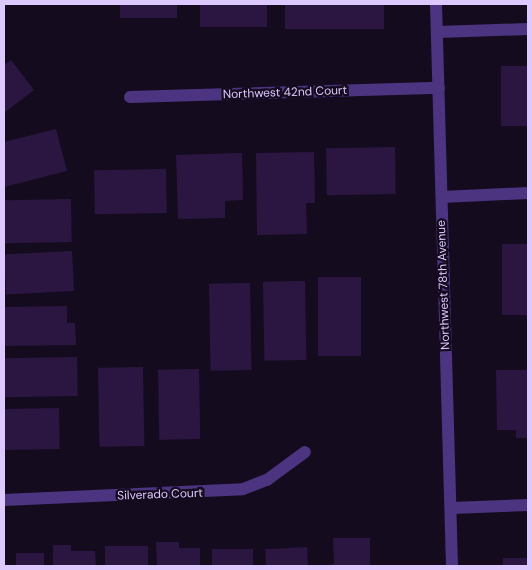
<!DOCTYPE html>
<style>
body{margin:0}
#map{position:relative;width:532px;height:570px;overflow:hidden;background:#140b1f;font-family:"DM Sans",sans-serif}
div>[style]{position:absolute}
.building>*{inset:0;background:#2b1641;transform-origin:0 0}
.minor>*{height:12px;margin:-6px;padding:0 6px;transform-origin:6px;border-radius:6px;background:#4c3480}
span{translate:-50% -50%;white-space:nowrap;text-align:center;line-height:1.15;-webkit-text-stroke:4.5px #140b1f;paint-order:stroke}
.street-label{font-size:12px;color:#dec9ff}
.frame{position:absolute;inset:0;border:5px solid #dec9ff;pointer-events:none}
</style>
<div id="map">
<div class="building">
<div style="left:120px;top:4px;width:57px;height:14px"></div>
<div style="left:200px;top:4px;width:67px;height:23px"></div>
<div style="left:285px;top:4px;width:99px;height:25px"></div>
<div style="clip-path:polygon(11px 60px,34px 90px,4px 113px,4px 65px)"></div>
<div style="left:528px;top:66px;width:60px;height:27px;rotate:90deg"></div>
<div style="clip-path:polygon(56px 129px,67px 171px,4px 187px,4px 142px)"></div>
<div style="left:395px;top:147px;width:47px;height:69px;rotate:89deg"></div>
<div style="clip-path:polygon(314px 152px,315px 203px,306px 203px,307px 234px,257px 235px,256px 153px)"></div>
<div style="clip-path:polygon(242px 153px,243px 200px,225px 201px,225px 218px,178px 219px,176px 155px)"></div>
<div style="left:166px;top:169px;width:44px;height:72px;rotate:89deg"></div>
<div style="left:71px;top:199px;width:43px;height:67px;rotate:89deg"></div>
<div style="left:528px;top:244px;width:71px;height:26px;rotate:90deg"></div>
<div style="left:72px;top:251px;width:40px;height:68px;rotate:87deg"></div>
<div style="left:318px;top:277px;width:43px;height:79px"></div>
<div style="left:305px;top:281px;width:79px;height:42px;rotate:89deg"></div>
<div style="left:250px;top:283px;width:87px;height:41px;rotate:89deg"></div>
<div style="clip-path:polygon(67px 306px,67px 323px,75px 323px,76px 345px,4px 346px,4px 307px)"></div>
<div style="left:77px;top:357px;width:39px;height:73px;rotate:89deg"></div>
<div style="left:143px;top:367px;width:79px;height:45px;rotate:89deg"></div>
<div style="left:199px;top:369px;width:70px;height:41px;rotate:89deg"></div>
<div style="clip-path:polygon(496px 370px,528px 370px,528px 438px,516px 438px,516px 430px,497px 430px)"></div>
<div style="left:59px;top:408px;width:41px;height:55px;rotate:89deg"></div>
<div style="clip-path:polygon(333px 538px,370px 538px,370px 566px,323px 566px,334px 564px)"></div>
<div style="clip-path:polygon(156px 542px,179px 542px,179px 548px,200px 548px,200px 566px,157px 566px)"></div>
<div style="clip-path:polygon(53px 545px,71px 545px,71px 551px,95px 551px,96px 566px,53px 566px)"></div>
<div style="left:148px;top:546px;width:20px;height:43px;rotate:90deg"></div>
<div style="left:307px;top:547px;width:19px;height:42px;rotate:87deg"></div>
<div style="left:253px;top:549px;width:17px;height:41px;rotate:90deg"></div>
<div style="left:44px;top:553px;width:13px;height:28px;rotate:90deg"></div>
<div style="left:528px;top:558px;width:8px;height:25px;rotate:90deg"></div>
</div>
<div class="minor">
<div style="left:436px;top:4px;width:562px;rotate:88.37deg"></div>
<div style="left:438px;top:32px;width:90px;rotate:-1.9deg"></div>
<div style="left:130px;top:97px;width:309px;rotate:-1.7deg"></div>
<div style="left:442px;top:197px;width:86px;rotate:-2.7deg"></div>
<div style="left:4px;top:500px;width:239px;rotate:-2.6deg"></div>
<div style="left:243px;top:489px;width:26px;rotate:-21deg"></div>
<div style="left:267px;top:480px;width:47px;rotate:-36.4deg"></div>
<div style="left:451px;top:508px;width:77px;rotate:-2.2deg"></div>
</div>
<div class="street-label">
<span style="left:285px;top:93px;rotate:-2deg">Northwest 42nd Court</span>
<span style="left:444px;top:285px;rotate:-92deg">Northwest 78th Avenue</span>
<span style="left:160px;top:495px;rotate:-2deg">Silverado Court</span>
</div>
<div class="frame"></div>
</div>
